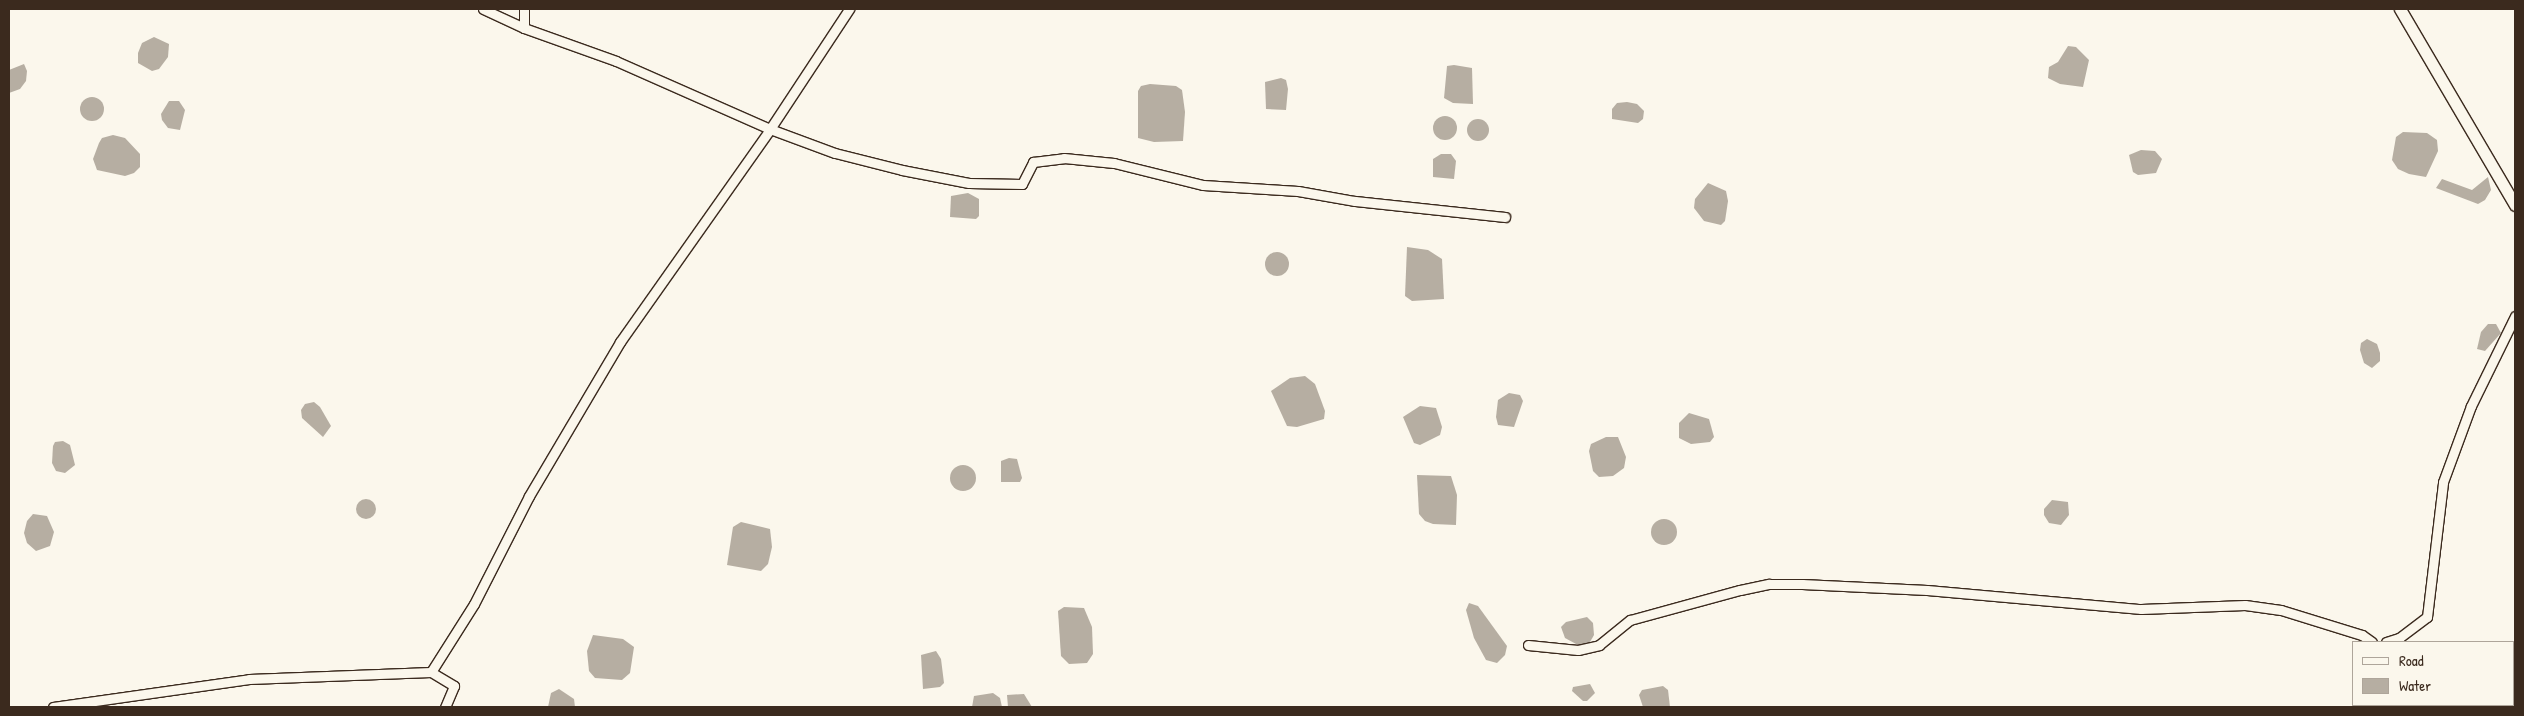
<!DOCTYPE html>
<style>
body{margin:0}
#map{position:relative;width:2524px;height:716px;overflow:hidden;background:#fbf7ec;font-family:"Patrick Hand",sans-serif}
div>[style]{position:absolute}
.water>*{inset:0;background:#b6aea2}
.round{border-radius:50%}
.roads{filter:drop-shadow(1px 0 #3b2a1e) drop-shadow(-1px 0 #3b2a1e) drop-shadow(0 1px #3b2a1e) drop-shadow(0 -1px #3b2a1e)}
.minor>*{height:9px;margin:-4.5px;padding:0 4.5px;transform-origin:4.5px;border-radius:4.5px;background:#fbf7ec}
.secondary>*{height:11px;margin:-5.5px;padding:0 5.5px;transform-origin:5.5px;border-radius:5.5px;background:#fbf7ec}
span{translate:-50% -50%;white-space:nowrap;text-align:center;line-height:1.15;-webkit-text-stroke:4.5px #fbf7ec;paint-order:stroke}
.frame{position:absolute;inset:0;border:10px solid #3b2a1e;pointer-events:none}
.legend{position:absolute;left:2352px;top:641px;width:162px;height:65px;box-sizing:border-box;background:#fbf7ec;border:1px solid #aea59a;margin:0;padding:6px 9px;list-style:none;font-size:15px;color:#3b2a1e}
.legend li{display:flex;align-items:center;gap:10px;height:25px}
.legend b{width:25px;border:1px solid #aea59a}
</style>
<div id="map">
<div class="water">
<div style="clip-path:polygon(154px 37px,169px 44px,168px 57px,159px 69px,152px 71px,138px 63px,138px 53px,142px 43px)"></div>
<div style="clip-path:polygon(2068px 46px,2076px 47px,2089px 60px,2083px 87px,2060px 84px,2048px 78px,2049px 67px,2058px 62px)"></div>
<div style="clip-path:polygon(24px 64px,27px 71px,26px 81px,20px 89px,9px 93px,9px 70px)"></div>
<div style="clip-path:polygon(1454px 65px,1472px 68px,1473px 104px,1453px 103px,1444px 98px,1447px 66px)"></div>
<div style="clip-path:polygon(1281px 78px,1286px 80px,1288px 89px,1286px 110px,1266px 109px,1265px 82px)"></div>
<div style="clip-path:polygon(1150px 84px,1176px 86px,1182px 90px,1185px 112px,1183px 141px,1154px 142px,1138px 138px,1138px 91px,1141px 86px)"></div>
<div class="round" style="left:80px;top:97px;width:24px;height:24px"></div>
<div style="clip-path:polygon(169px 101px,179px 101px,185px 110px,180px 130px,168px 128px,162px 120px,161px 114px)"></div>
<div style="clip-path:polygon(1627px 102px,1637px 104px,1644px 111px,1643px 119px,1638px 123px,1612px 119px,1612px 109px,1617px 103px)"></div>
<div class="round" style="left:1433px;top:116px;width:24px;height:24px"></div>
<div class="round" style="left:1467px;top:119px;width:22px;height:22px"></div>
<div style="clip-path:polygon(2403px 132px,2427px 133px,2437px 140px,2438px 151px,2426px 177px,2409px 174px,2398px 169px,2392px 160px,2396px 137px)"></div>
<div style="clip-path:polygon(113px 135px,125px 138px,140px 154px,140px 167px,134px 173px,125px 176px,97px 170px,93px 159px,99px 143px,102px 138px)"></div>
<div style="clip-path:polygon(2141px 150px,2155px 151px,2162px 159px,2156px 173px,2138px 175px,2133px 172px,2129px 155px)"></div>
<div style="clip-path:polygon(1441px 154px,1451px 154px,1456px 161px,1454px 179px,1433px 177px,1433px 159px)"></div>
<div style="clip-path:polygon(2488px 177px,2491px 190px,2485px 200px,2478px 204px,2436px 188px,2442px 179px,2472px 190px)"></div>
<div style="clip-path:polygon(1708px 183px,1726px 191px,1728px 201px,1725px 221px,1721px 225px,1704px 221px,1694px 208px,1695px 199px)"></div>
<div style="clip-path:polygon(968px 193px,979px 199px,979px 216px,976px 219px,950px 217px,951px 196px)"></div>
<div style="clip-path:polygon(1407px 247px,1428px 250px,1442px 259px,1444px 299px,1412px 301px,1405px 296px)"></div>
<div class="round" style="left:1265px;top:252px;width:24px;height:24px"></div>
<div style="clip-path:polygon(2488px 324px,2496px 324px,2501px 333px,2485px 351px,2477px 349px,2481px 332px)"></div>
<div style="clip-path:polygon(2367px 339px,2377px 344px,2380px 353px,2380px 361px,2372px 368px,2364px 363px,2360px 350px,2361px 343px)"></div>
<div style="clip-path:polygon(1305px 376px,1315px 384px,1325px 411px,1324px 419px,1297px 427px,1287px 426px,1271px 391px,1290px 378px)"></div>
<div style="clip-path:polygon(1509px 393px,1520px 395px,1523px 401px,1514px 427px,1498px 425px,1496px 417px,1498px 400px)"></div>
<div style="clip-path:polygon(314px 402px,320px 407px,331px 426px,323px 437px,302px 418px,301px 410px,305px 404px)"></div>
<div style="clip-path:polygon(1420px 406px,1436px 408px,1442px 427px,1440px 435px,1420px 445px,1414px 443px,1403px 417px)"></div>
<div style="clip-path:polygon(1689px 413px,1709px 419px,1714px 437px,1710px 442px,1691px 444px,1679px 438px,1679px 423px)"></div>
<div style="clip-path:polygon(1606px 437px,1618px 437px,1626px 457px,1624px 468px,1613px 476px,1599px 477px,1593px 471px,1589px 451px,1591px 444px)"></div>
<div style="clip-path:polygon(63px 441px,70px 445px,75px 465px,65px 473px,56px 471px,52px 463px,53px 446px,55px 442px)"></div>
<div style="clip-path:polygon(1009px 458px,1017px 459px,1022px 478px,1020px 482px,1001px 482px,1001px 461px)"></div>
<div class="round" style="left:950px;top:465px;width:26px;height:26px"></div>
<div style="clip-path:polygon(1417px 475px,1451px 476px,1457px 495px,1456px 525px,1433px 524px,1425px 521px,1419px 514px)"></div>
<div class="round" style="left:356px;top:499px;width:20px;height:20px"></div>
<div style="clip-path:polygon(2052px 500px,2068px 502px,2069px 515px,2061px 525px,2049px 523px,2044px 515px,2044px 509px)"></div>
<div style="clip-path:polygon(33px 514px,47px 516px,54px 532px,50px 546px,36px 551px,27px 543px,24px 533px,27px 521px)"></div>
<div class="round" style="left:1651px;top:519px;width:26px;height:26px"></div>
<div style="clip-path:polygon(741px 522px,770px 529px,772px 547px,768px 564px,761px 571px,727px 565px,733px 527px)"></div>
<div style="clip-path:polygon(1469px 603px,1478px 606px,1507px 646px,1505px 655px,1497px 663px,1486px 660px,1474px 638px,1466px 610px)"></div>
<div style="clip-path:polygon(1064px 607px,1084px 608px,1092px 627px,1093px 654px,1087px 663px,1069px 664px,1061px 656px,1058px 611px)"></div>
<div style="clip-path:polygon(1587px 617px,1593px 623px,1594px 635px,1590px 642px,1578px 645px,1565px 638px,1561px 627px,1566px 622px)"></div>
<div style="clip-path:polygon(593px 635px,623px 639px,634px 647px,630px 673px,622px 680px,595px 678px,589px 671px,587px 651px)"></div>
<div style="clip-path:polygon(936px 651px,941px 659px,944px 683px,940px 687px,923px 689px,921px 655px)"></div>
<div style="clip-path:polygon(1590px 684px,1595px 693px,1587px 701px,1583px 701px,1572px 691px,1573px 687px)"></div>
<div style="clip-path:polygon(1663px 686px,1668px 690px,1670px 707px,1643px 707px,1639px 695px,1642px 690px)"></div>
<div style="clip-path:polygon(559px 689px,574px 699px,575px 707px,548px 707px,551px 693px)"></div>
<div style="clip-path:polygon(993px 693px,1000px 698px,1002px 707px,972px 707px,974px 696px)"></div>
<div style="clip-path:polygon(1024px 694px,1032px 707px,1008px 707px,1007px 695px)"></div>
</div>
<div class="roads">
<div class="minor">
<div style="left:483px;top:9px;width:45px;rotate:24.9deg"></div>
<div style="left:524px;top:28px;width:98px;rotate:19.7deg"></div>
<div style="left:616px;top:61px;width:168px;rotate:23.8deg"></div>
<div style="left:770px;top:129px;width:69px;rotate:20.3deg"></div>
<div style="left:835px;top:153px;width:69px;rotate:14.2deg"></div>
<div style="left:902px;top:170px;width:68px;rotate:11deg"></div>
<div style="left:969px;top:183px;width:53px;rotate:1.1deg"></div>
<div style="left:1022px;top:184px;width:25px;rotate:-63deg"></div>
<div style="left:1033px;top:162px;width:31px;rotate:-7deg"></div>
<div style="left:1064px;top:158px;width:50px;rotate:5.7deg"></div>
<div style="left:1114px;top:163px;width:92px;rotate:13.9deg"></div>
<div style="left:1203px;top:185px;width:95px;rotate:3.6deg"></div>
<div style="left:1298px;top:191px;width:58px;rotate:10deg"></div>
<div style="left:1355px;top:201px;width:151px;rotate:6.1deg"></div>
<div style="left:524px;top:9px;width:19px;rotate:90deg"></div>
<div style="left:2386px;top:642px;width:14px;rotate:-17deg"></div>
<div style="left:2399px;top:638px;width:35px;rotate:-37deg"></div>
<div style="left:2427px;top:617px;width:136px;rotate:-83.2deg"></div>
<div style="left:2443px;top:482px;width:81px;rotate:-69.8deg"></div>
<div style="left:2471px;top:406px;width:100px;rotate:-63.9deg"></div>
<div style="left:1528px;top:645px;width:50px;rotate:5.7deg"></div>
<div style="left:1578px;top:650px;width:22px;rotate:-13deg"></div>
<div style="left:1599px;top:645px;width:40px;rotate:-39deg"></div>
<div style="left:1630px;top:620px;width:114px;rotate:-15.3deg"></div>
<div style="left:1740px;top:590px;width:30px;rotate:-12deg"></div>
<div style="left:1769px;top:584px;width:33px"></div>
<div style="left:1802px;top:584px;width:125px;rotate:2.7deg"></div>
<div style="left:1927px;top:590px;width:215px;rotate:5.1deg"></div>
<div style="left:2141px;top:609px;width:104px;rotate:-2.2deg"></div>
<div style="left:2245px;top:605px;width:36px;rotate:8deg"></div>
<div style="left:2281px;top:610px;width:85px;rotate:17.2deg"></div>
<div style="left:2362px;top:635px;width:12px;rotate:35deg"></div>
<div style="left:431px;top:672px;width:80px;rotate:-57.7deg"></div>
<div style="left:474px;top:604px;width:121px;rotate:-63deg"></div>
<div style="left:529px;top:496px;width:179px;rotate:-59.4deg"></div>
<div style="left:620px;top:342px;width:261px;rotate:-54.8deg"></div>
<div style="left:770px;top:129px;width:144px;rotate:-56.6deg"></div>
<div style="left:53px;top:707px;width:198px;rotate:-8.1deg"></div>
<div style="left:249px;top:679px;width:182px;rotate:-2.2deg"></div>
<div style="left:431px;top:672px;width:27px;rotate:31deg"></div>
<div style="left:454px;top:686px;width:23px;rotate:113deg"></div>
</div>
<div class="secondary">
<div style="left:2400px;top:9px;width:227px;rotate:59.6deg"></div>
</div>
</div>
<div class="frame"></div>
<ul class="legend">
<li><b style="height:6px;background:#fbf7ec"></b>Road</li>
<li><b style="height:14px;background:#b6aea2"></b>Water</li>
</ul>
</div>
